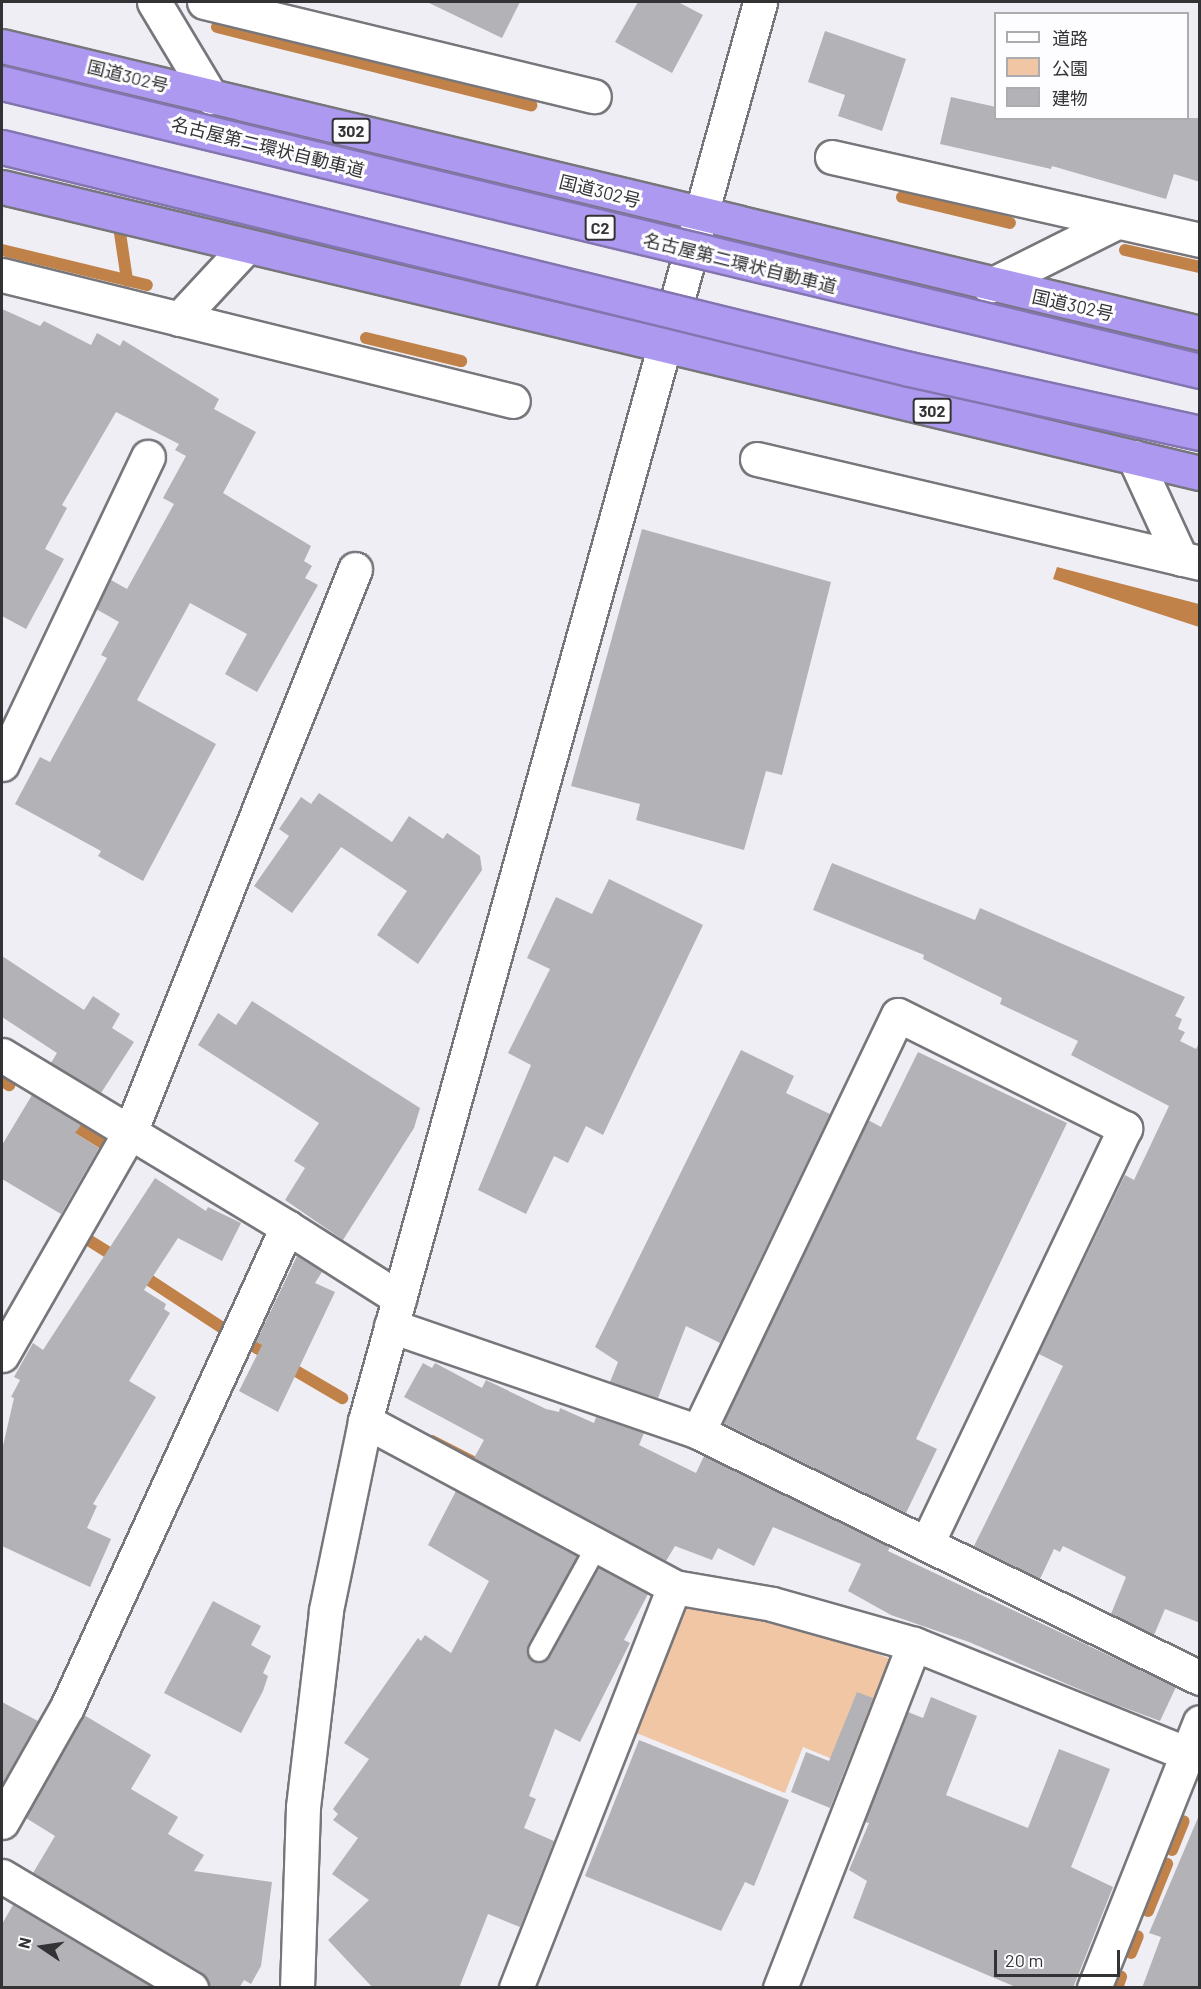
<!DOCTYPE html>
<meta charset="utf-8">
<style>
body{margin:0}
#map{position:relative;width:1201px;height:1989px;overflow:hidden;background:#efeef4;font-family:Barlow,"Noto Sans JP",sans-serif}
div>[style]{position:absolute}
.green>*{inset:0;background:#f0c6a5}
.water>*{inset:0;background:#c1824a}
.stream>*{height:12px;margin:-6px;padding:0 6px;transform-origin:6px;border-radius:6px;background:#c1824a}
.building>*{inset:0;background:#b3b2b7}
.roads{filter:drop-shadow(2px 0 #77767b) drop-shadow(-2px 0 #77767b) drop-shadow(0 2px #77767b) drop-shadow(0 -2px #77767b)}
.lane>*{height:20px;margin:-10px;padding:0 10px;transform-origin:10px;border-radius:10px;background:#fff}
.street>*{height:33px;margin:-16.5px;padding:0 16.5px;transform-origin:16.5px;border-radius:16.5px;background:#fff}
.secondary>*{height:33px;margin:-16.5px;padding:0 16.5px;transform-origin:16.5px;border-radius:16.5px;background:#fff}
.highway>*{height:33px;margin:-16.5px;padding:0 16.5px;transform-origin:16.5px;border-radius:16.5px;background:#ae99f0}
.bridges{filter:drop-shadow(2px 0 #8375af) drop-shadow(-2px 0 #8375af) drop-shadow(0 2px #8375af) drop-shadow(0 -2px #8375af)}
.highway-bridge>*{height:33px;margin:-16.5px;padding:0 16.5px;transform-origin:16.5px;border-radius:16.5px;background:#ae99f0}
span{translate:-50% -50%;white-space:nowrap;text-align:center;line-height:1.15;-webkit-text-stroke:6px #fdfcfe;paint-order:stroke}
.shield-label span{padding:2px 4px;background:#fdfcfe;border:2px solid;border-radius:4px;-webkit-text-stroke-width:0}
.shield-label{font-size:16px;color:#333335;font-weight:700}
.street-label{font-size:18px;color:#333335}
.frame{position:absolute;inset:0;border:3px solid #333335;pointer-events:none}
.legend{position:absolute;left:994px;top:12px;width:195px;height:108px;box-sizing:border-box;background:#fdfcfe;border:2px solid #acacae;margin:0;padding:8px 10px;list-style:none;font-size:18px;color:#333335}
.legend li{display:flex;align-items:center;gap:12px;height:30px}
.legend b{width:30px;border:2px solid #acacae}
.north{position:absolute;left:12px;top:1917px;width:60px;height:60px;-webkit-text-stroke:4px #fdfcfe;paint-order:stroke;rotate:283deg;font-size:16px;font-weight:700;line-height:24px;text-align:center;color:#333335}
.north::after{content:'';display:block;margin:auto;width:21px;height:27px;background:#333335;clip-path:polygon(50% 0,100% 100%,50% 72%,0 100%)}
.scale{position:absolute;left:994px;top:1950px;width:126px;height:27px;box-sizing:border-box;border:3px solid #333335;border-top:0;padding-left:8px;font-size:18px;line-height:21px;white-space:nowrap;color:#333335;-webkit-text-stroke:4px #fdfcfe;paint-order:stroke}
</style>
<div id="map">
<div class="green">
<div style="clip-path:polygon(686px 1603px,816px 1628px,890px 1659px,847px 1765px,803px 1747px,785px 1793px,634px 1732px)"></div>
</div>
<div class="water">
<div style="clip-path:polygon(1057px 567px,1199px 604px,1199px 627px,1053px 579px)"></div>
</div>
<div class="stream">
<div style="left:217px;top:27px;width:324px;rotate:14deg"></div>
<div style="left:902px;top:197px;width:111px;rotate:13.5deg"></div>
<div style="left:120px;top:233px;width:48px;rotate:81.5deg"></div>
<div style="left:2px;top:250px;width:149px;rotate:13.6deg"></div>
<div style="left:1125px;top:250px;width:77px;rotate:12.8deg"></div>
<div style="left:366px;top:338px;width:98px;rotate:13.6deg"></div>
<div style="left:2px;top:1080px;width:9px;rotate:36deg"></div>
<div style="left:65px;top:1120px;width:52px;rotate:31.5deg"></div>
<div style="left:109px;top:1147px;width:9px;rotate:122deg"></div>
<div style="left:90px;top:1241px;width:36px;rotate:32deg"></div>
<div style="left:137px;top:1272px;width:104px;rotate:33.2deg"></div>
<div style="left:250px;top:1344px;width:107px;rotate:30.4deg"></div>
<div style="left:432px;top:1441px;width:106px;rotate:27.1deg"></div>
<div style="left:1172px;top:1850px;width:31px;rotate:-68deg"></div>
<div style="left:1148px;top:1911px;width:51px;rotate:-68deg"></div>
<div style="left:1131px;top:1953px;width:18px;rotate:-68deg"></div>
<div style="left:1117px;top:1988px;width:12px;rotate:-70deg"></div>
</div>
<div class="building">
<div style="clip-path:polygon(427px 2px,520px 2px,502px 38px)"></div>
<div style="clip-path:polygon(638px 2px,678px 2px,703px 15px,672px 73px,615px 42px)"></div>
<div style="clip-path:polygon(825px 31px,906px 59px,882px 131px,838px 116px,845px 95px,808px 82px)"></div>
<div style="clip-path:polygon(951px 97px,996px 107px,996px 118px,1200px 118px,1200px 182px,1174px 174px,1166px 199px,1052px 166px,1051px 169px,940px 144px)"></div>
<div style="clip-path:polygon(2px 309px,40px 326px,44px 321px,91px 345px,97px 333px,120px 346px,123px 340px,219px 399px,214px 409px,256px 432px,223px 493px,311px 546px,304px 561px,312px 566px,305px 578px,318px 585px,257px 692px,225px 674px,247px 634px,190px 603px,137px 700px,216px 744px,143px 881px,98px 856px,101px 851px,15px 804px,40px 757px,50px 762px,107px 658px,101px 655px,119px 622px,96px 609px,111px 580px,127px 589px,174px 504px,163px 498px,186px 456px,175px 450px,179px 444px,116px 412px,62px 505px,67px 508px,45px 549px,64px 559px,26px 629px,2px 616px)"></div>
<div style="clip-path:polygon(642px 529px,831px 582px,782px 775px,766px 771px,744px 850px,636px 820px,640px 804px,571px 786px)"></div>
<div style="clip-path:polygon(319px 793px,392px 842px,409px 816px,443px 839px,447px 833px,480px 856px,482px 870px,418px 964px,377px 935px,407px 891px,341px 847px,292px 913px,254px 886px,289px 836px,279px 829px,301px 797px,311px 804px)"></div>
<div style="clip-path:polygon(832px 863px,975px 920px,980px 908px,1185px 997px,1175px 1016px,1182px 1019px,1178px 1029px,1185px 1032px,1180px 1041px,1196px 1049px,1200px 1042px,1200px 1623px,1165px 1609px,1154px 1635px,1111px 1614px,1126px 1577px,1063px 1546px,1060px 1552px,1054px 1549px,1040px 1579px,974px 1546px,1063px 1366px,1039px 1354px,1125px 1175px,1134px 1180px,1169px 1106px,1071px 1055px,1078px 1041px,1000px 1004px,1002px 998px,923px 959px,924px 955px,813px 910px)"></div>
<div style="clip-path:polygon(609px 879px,703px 925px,603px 1135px,586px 1126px,568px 1163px,554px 1156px,526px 1214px,478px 1190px,531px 1065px,508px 1053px,550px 969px,527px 958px,556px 897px,592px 914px)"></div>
<div style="clip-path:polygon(2px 956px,84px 1010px,93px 996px,120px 1014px,112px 1028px,134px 1042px,101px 1093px,51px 1063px,57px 1053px,2px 1017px)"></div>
<div style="clip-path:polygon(252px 1001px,420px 1108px,414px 1128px,343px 1240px,285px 1200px,305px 1168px,294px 1161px,319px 1123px,198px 1045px,218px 1013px,236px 1025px)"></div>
<div style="clip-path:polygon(741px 1050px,794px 1076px,786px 1093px,830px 1114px,720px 1343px,686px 1326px,658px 1398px,610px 1382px,618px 1362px,595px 1347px)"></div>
<div style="clip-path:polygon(918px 1052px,1067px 1123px,916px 1439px,937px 1449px,906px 1513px,723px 1423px,868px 1120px,881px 1127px)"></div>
<div style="clip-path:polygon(32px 1095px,81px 1125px,75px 1133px,99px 1148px,61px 1214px,2px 1179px,2px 1145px)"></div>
<div style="clip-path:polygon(155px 1178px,206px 1211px,208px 1207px,241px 1223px,222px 1261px,178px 1238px,144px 1290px,166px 1304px,164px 1309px,170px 1313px,129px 1381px,156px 1397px,93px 1504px,97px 1506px,87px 1528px,111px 1539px,90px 1587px,2px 1546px,2px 1450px,14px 1398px,11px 1397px,20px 1380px,14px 1377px,33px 1343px,43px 1350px)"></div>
<div style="clip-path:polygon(297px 1256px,322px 1272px,315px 1283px,335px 1292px,278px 1412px,239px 1391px,262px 1345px,256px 1342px)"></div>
<div style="clip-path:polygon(423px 1363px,432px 1368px,435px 1363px,482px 1388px,486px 1380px,546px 1409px,559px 1412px,560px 1408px,594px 1423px,596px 1417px,644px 1433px,639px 1445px,696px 1473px,704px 1456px,890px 1547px,888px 1551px,1176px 1687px,1160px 1721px,1109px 1702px,969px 1642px,891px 1615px,848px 1591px,861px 1564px,773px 1527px,754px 1566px,718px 1548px,712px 1560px,675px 1546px,666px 1561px,474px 1458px,484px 1440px,404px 1397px)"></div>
<div style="clip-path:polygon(456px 1491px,578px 1556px,528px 1645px,534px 1662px,550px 1657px,599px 1568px,648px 1594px,624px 1640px,630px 1643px,580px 1742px,555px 1729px,529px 1796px,536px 1799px,524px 1828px,554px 1841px,520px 1927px,488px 1914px,459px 1988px,373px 1988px,328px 1940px,369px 1900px,332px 1874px,358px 1838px,333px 1820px,338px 1814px,333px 1809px,369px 1759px,344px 1743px,418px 1638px,421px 1641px,425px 1635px,451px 1653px,489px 1581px,428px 1545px)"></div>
<div style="clip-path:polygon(213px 1601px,261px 1626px,251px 1645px,271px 1656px,263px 1673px,268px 1676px,263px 1691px,241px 1733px,164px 1693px)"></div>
<div style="clip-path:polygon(857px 1692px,873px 1698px,830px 1808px,791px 1792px,806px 1752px,829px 1761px)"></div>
<div style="clip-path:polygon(931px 1697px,977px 1716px,946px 1795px,1028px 1828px,1059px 1749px,1110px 1769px,1071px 1867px,1113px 1887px,1073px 1988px,1018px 1988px,853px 1918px,867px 1881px,849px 1870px,869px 1823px,865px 1822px,908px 1712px,923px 1718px)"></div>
<div style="clip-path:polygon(2px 1702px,38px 1721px,2px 1785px)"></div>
<div style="clip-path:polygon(84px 1715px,151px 1755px,131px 1789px,178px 1817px,168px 1834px,204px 1855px,194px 1871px,272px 1882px,261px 1966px,251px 1984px,244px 1980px,239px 1988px,210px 1988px,201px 1972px,33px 1873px,55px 1836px,26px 1818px)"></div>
<div style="clip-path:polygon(639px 1740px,789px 1800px,754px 1886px,745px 1882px,721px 1931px,585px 1876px)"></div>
<div style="clip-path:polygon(1200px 1813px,1200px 1988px,1142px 1988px,1161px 1937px,1149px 1933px)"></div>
<div style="clip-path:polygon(13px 1905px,153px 1988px,2px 1988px,2px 1924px)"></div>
</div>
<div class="roads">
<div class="lane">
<div style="left:539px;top:1651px;width:120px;rotate:-61.1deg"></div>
</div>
<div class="street">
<div style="left:154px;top:2px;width:111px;rotate:59deg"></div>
<div style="left:204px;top:2px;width:401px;rotate:13.6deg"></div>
<div style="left:832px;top:157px;width:377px;rotate:12.7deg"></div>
<div style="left:2px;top:275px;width:526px;rotate:13.85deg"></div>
<div style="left:989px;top:286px;width:143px;rotate:-26.6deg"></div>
<div style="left:179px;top:319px;width:98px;rotate:-47.1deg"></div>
<div style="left:1134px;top:457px;width:112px;rotate:65.3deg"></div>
<div style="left:757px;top:459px;width:455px;rotate:13.2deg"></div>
<div style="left:2px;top:764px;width:340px;rotate:-64.6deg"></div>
<div style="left:2px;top:1055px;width:333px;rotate:31.1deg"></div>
<div style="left:287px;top:1227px;width:528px;rotate:114.62deg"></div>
<div style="left:67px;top:1707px;width:132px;rotate:119.5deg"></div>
<div style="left:287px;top:1227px;width:133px;rotate:32.4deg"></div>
<div style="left:391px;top:1326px;width:325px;rotate:19deg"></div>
<div style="left:698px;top:1432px;width:559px;rotate:26.11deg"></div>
<div style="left:2px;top:1355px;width:259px;rotate:-60.2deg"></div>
<div style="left:131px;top:1130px;width:604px;rotate:-68.23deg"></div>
<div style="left:365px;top:1421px;width:351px;rotate:28.2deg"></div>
<div style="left:674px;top:1587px;width:99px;rotate:9.8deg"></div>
<div style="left:772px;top:1604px;width:148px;rotate:15.7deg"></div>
<div style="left:914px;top:1644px;width:294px;rotate:21.9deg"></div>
<div style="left:698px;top:1432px;width:462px;rotate:-64.4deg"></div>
<div style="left:898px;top:1015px;width:254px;rotate:26.5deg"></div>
<div style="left:1125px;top:1128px;width:461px;rotate:115.5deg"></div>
<div style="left:516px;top:1988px;width:431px;rotate:-68.5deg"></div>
<div style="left:780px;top:1988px;width:369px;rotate:-68.7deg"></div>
<div style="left:1094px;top:1988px;width:286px;rotate:-68.3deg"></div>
</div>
<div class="secondary">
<div style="left:2px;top:1876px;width:220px;rotate:30.7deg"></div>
<div style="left:297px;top:1988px;width:181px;rotate:-88.1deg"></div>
<div style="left:303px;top:1807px;width:198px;rotate:-83.3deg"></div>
<div style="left:326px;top:1610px;width:193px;rotate:-78.3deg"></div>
<div style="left:365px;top:1421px;width:1473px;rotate:-74.44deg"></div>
</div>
<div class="highway">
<div style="left:2px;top:46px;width:1232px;rotate:13.47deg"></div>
<div style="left:2px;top:187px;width:1232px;rotate:13.43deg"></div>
</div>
</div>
<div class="bridges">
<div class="highway-bridge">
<div style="left:2px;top:83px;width:1232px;rotate:13.52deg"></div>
<div style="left:2px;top:147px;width:934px;rotate:13.75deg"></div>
<div style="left:909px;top:369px;width:298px;rotate:12.4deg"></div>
</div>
</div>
<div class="shield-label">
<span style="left:351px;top:131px">302</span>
<span style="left:600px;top:228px">C2</span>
<span style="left:932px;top:411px">302</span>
</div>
<div class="street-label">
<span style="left:128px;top:76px;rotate:14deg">国道302号</span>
<span style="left:268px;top:147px;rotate:14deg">名古屋第二環状自動車道</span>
<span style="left:600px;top:191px;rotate:14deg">国道302号</span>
<span style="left:740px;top:263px;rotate:14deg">名古屋第二環状自動車道</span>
<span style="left:1073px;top:305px;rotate:13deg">国道302号</span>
</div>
<div class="frame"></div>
<ul class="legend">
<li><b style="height:8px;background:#fff"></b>道路</li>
<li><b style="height:16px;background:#f0c6a5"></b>公園</li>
<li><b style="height:16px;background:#b3b2b7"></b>建物</li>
</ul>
<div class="north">N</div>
<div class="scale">20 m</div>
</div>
